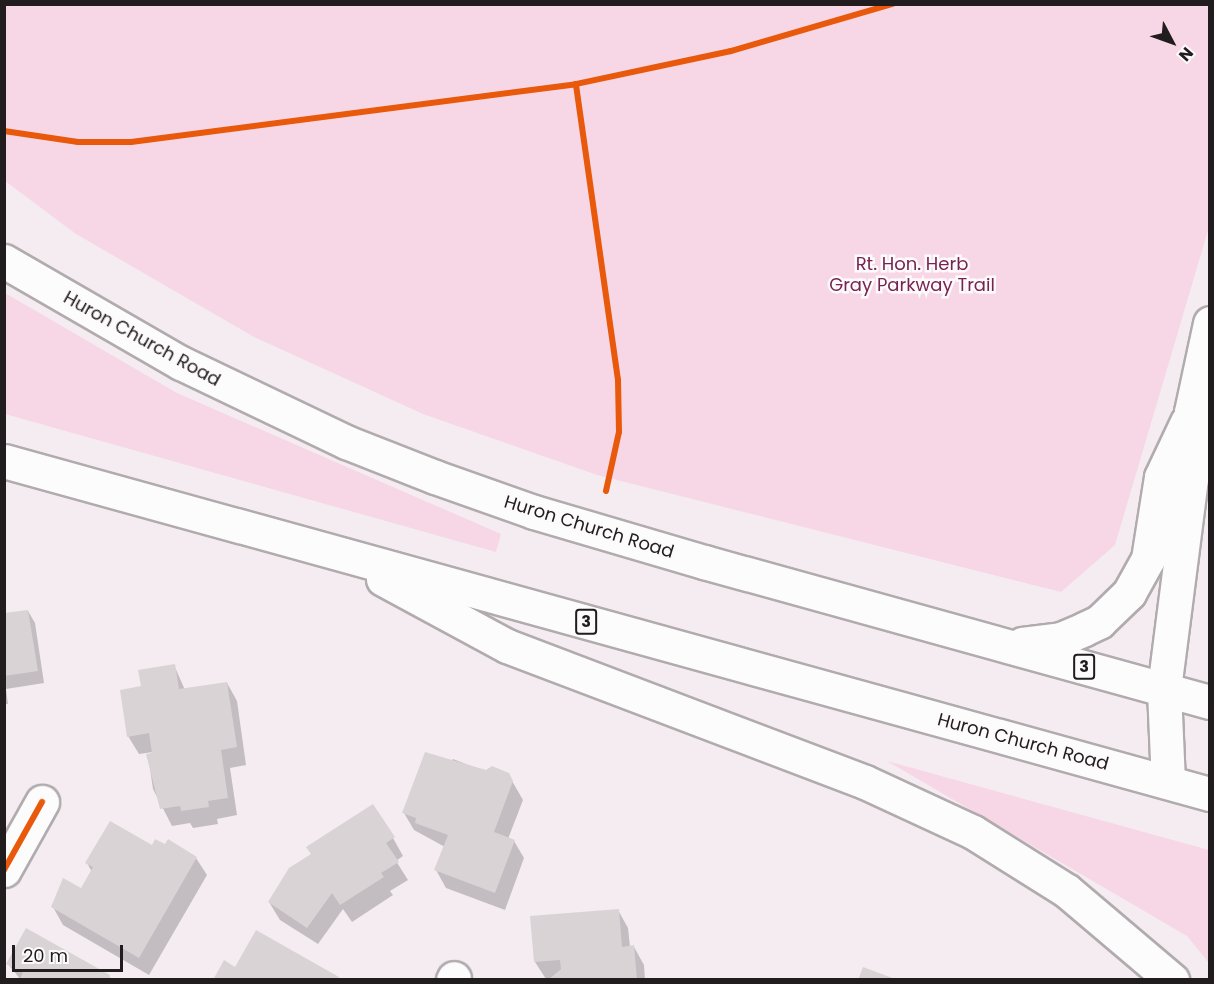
<!DOCTYPE html>
<style>
body{margin:0}
#map{position:relative;width:1214px;height:984px;overflow:hidden;background:#f4ecf0;font-family:Poppins,sans-serif}
div>[style]{position:absolute}
.green>*{inset:0;background:#f7d7e6}
.shadow>*{inset:0;background:#0003}
.building>*{inset:0;background:#d9d3d6}
.roads{filter:drop-shadow(2px 0 #b1abae) drop-shadow(-2px 0 #b1abae) drop-shadow(0 2px #b1abae) drop-shadow(0 -2px #b1abae)}
.street>*{height:33px;margin:-16.5px;padding:0 16.5px;transform-origin:16.5px;border-radius:16.5px;background:#fdfcfd}
.highway>*{height:33px;margin:-16.5px;padding:0 16.5px;transform-origin:16.5px;border-radius:16.5px;background:#fdfcfd}
.cycleway>*{height:6px;margin:-3px;padding:0 3px;transform-origin:3px;border-radius:3px;background:#e8590c}
span{translate:-50% -50%;white-space:nowrap;text-align:center;line-height:1.15;-webkit-text-stroke:5px #fdfafb;paint-order:stroke}
.shield-label span{padding:2px 4px;background:#fdfafb;border:2px solid;border-radius:4px;-webkit-text-stroke-width:0}
.shield-label{font-size:16px;color:#211c1e;font-weight:700}
.park-label{font-size:18px;color:#772452}
.street-label{font-size:18px;color:#211c1e}
.frame{position:absolute;inset:0;border:6px solid #211c1e;pointer-events:none}
.north{position:absolute;left:1142px;top:12px;width:60px;height:60px;-webkit-text-stroke:4px #fdfafb;paint-order:stroke;rotate:131deg;font-size:16px;font-weight:700;line-height:24px;text-align:center;color:#211c1e}
.north::after{content:'';display:block;margin:auto;width:21px;height:27px;background:#211c1e;clip-path:polygon(50% 0,100% 100%,50% 72%,0 100%)}
.scale{position:absolute;left:12px;top:945px;width:111px;height:27px;box-sizing:border-box;border:3px solid #211c1e;border-top:0;padding-left:8px;font-size:18px;line-height:21px;white-space:nowrap;color:#211c1e;-webkit-text-stroke:4px #fdfafb;paint-order:stroke}
</style>
<div id="map">
<div class="green">
<div style="clip-path:polygon(4px 5px,1209px 5px,1209px 227px,1115px 545px,1061px 592px,597px 475px,423px 414px,254px 337px,76px 234px,5px 181px)"></div>
<div style="clip-path:polygon(5px 293px,177px 393px,501px 534px,496px 552px,5px 414px)"></div>
<div style="clip-path:polygon(887px 761px,1209px 850px,1209px 963px,1187px 936px)"></div>
</div>
<div class="shadow">
<div style="clip-path:polygon(28px 611px,35px 623px,44px 683px,6px 689px,8px 704px,4px 704px,4px 615px)"></div>
<div style="clip-path:polygon(174px 665px,185px 690px,227px 683px,237px 701px,246px 765px,230px 768px,237px 815px,217px 819px,218px 824px,193px 828px,190px 823px,172px 826px,153px 789px,148px 755px,153px 752px,139px 754px,128px 736px,142px 687px)"></div>
<div style="clip-path:polygon(453px 759px,486px 772px,508px 774px,523px 800px,508px 839px,514px 841px,524px 858px,505px 910px,446px 888px,436px 870px,445px 847px,414px 830px,404px 813px)"></div>
<div style="clip-path:polygon(393px 838px,403px 856px,396px 861px,408px 880px,390px 891px,393px 895px,352px 922px,343px 909px,318px 944px,280px 920px,269px 902px)"></div>
<div style="clip-path:polygon(152px 847px,196px 858px,207px 875px,149px 975px,63px 925px,53px 907px,81px 890px,92px 872px,87px 863px)"></div>
<div style="clip-path:polygon(618px 910px,628px 928px,630px 947px,634px 947px,644px 965px,645px 980px,546px 979px,535px 962px)"></div>
<div style="clip-path:polygon(8px 964px,109px 976px,111px 980px,21px 980px)"></div>
</div>
<div class="building">
<div style="clip-path:polygon(28px 610px,38px 671px,4px 676px,4px 613px)"></div>
<div style="clip-path:polygon(175px 664px,179px 689px,227px 682px,237px 747px,221px 750px,228px 798px,208px 801px,209px 807px,181px 811px,180px 806px,160px 809px,146px 754px,152px 753px,149px 733px,127px 737px,120px 690px,141px 686px,138px 670px)"></div>
<div style="clip-path:polygon(425px 752px,486px 770px,492px 766px,509px 773px,513px 781px,494px 832px,515px 840px,495px 893px,434px 870px,448px 835px,415px 823px,416px 818px,402px 813px)"></div>
<div style="clip-path:polygon(373px 804px,395px 837px,386px 843px,399px 862px,381px 873px,384px 877px,340px 905px,332px 893px,307px 928px,268px 902px,289px 868px,311px 854px,306px 847px)"></div>
<div style="clip-path:polygon(110px 821px,152px 845px,155px 839px,165px 844px,168px 839px,197px 857px,139px 958px,51px 907px,63px 878px,81px 888px,93px 867px,85px 863px)"></div>
<div style="clip-path:polygon(619px 909px,622px 947px,634px 945px,637px 980px,548px 980px,561px 969px,560px 960px,534px 962px,530px 916px)"></div>
<div style="clip-path:polygon(26px 928px,110px 975px,108px 980px,19px 980px,23px 973px,6px 964px)"></div>
<div style="clip-path:polygon(256px 930px,339px 977px,337px 980px,213px 980px,224px 960px,235px 967px)"></div>
<div style="clip-path:polygon(863px 967px,895px 979px,895px 980px,858px 980px)"></div>
</div>
<div class="roads">
<div class="street">
<div style="left:4px;top:870px;width:78px;rotate:-60.8deg"></div>
<div style="left:453px;top:980px;width:2px;rotate:-63deg"></div>
</div>
<div class="highway">
<div style="left:4px;top:261px;width:204px;rotate:30deg"></div>
<div style="left:181px;top:363px;width:183px;rotate:25.6deg"></div>
<div style="left:346px;top:442px;width:96px;rotate:21.5deg"></div>
<div style="left:435px;top:477px;width:105px;rotate:19.5deg"></div>
<div style="left:534px;top:512px;width:177px;rotate:16.4deg"></div>
<div style="left:704px;top:562px;width:525px;rotate:15.47deg"></div>
<div style="left:4px;top:461px;width:1251px;rotate:15.44deg"></div>
<div style="left:383px;top:579px;width:141px;rotate:28.4deg"></div>
<div style="left:507px;top:646px;width:383px;rotate:20.8deg"></div>
<div style="left:865px;top:782px;width:119px;rotate:24.8deg"></div>
<div style="left:973px;top:832px;width:111px;rotate:32.1deg"></div>
<div style="left:1067px;top:891px;width:138px;rotate:40.3deg"></div>
<div style="left:1022px;top:644px;width:39px;rotate:-7deg"></div>
<div style="left:1061px;top:639px;width:25px;rotate:-23deg"></div>
<div style="left:1084px;top:629px;width:17px;rotate:-25deg"></div>
<div style="left:1099px;top:622px;width:42px;rotate:-44deg"></div>
<div style="left:1129px;top:593px;width:39px;rotate:-61deg"></div>
<div style="left:1148px;top:559px;width:83px;rotate:-81deg"></div>
<div style="left:1161px;top:477px;width:61px;rotate:-64.7deg"></div>
<div style="left:1168px;top:782px;width:93px;rotate:-92.5deg"></div>
<div style="left:1164px;top:689px;width:212px;rotate:-82.7deg"></div>
<div style="left:1191px;top:479px;width:67px;rotate:-90deg"></div>
<div style="left:1191px;top:412px;width:91px;rotate:-77.9deg"></div>
</div>
</div>
<div class="cycleway">
<div style="left:4px;top:131px;width:75px;rotate:8.5deg"></div>
<div style="left:78px;top:142px;width:53px"></div>
<div style="left:131px;top:142px;width:449px;rotate:-7.4deg"></div>
<div style="left:606px;top:491px;width:60px;rotate:-77.6deg"></div>
<div style="left:619px;top:432px;width:52px;rotate:-91.1deg"></div>
<div style="left:618px;top:380px;width:299px;rotate:-98.1deg"></div>
<div style="left:576px;top:84px;width:158px;rotate:-12deg"></div>
<div style="left:731px;top:51px;width:168px;rotate:-16.3deg"></div>
<div style="left:4px;top:870px;width:78px;rotate:-60.8deg"></div>
</div>
<div class="shield-label">
<span style="left:586px;top:622px">3</span>
<span style="left:1084px;top:667px">3</span>
</div>
<div class="park-label">
<span style="left:912px;top:275px">Rt. Hon. Herb<br>Gray Parkway Trail</span>
</div>
<div class="street-label">
<span style="left:142px;top:339px;rotate:29deg">Huron Church Road</span>
<span style="left:589px;top:527px;rotate:17deg">Huron Church Road</span>
<span style="left:1023px;top:742px;rotate:15deg">Huron Church Road</span>
</div>
<div class="frame"></div>
<div class="north">N</div>
<div class="scale">20 m</div>
</div>
